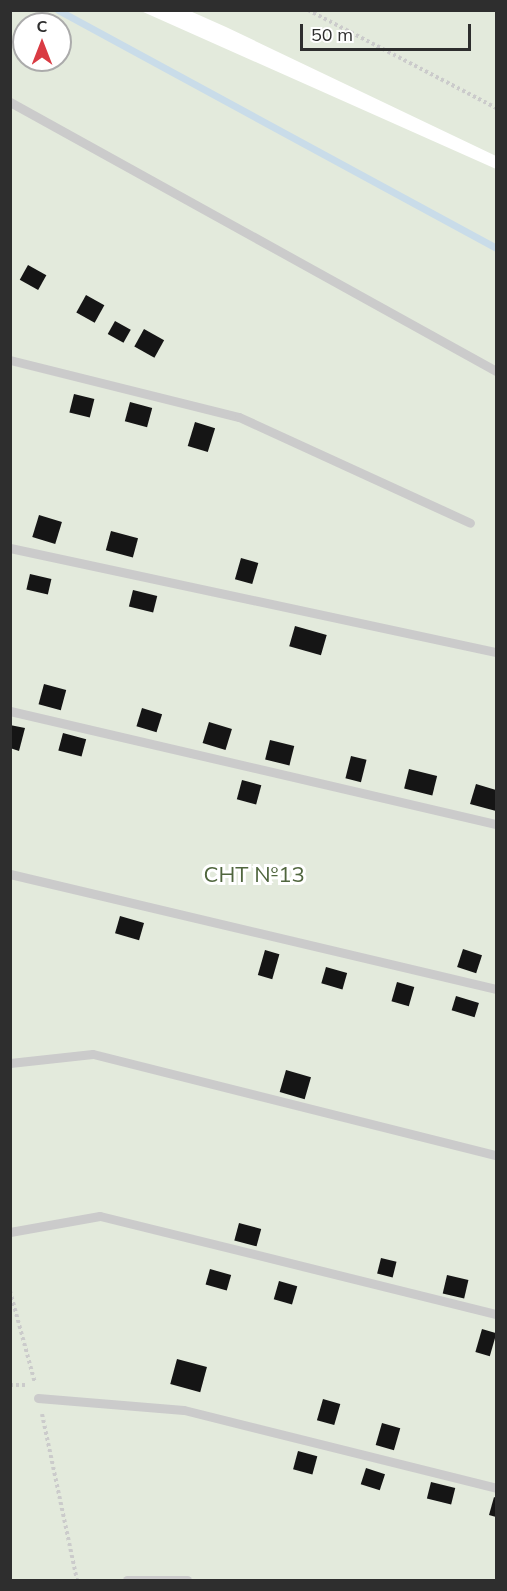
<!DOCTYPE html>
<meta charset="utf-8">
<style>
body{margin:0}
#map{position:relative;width:507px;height:1591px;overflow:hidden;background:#fff;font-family:Mulish,sans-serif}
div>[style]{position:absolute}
.green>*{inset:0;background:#e3eadc}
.stream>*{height:7px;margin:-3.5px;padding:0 3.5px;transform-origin:3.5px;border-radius:3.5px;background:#c9dce9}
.building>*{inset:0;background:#151515;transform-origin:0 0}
.path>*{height:4px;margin-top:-2px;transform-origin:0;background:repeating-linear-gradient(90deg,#cbcbcb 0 3px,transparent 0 6px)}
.service>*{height:9px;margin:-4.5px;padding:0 4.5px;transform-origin:4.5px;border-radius:4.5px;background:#cbcbcb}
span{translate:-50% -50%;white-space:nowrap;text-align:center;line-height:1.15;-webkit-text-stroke:6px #fff;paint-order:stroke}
.park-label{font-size:22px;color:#50663e}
.frame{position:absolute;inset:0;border:12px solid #2e2e2e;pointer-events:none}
.north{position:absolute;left:12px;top:12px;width:60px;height:60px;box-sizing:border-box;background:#fff;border:2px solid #ababab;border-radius:50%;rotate:0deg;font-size:16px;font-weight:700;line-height:24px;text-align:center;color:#2e2e2e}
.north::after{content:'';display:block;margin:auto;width:21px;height:27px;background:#d93b43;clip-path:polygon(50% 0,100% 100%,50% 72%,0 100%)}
.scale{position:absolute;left:300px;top:24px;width:171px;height:27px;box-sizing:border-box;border:3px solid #2e2e2e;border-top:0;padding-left:8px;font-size:18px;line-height:21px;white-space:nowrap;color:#2e2e2e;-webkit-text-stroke:4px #fff;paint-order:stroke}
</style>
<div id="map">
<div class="green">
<div style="clip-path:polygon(evenodd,11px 11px,141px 11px,496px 169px,496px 1580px,11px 1580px,11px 11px,24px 24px,60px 24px,60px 60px,24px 60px,24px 24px)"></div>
<div style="clip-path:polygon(190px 11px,496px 11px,496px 156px,226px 27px)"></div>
</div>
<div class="stream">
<div style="left:58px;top:10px;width:498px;rotate:28.5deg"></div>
</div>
<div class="building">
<div style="left:28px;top:265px;width:21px;height:17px;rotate:29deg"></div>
<div style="left:86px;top:295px;width:21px;height:20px;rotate:29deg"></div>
<div style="left:115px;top:321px;width:18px;height:15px;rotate:29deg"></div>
<div style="left:144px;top:329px;width:23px;height:20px;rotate:29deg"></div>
<div style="left:74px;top:394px;width:21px;height:19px;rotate:14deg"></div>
<div style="left:130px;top:402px;width:23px;height:20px;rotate:15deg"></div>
<div style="left:195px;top:422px;width:21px;height:25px;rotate:17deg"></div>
<div style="left:39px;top:515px;width:24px;height:23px;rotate:17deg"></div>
<div style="left:111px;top:531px;width:28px;height:20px;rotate:15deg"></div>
<div style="left:241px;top:558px;width:18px;height:22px;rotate:16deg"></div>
<div style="left:30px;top:574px;width:22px;height:16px;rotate:13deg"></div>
<div style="left:133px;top:590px;width:25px;height:17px;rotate:14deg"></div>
<div style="left:295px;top:626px;width:33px;height:21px;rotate:16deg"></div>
<div style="left:44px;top:684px;width:23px;height:21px;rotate:15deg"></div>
<div style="left:142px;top:708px;width:21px;height:19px;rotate:17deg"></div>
<div style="left:209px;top:722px;width:24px;height:22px;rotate:17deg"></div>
<div style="clip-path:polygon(10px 725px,25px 728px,19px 751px,10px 748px)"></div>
<div style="left:63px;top:733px;width:24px;height:18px;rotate:15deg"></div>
<div style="left:270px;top:740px;width:25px;height:20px;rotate:14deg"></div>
<div style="left:351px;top:756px;width:16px;height:23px;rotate:14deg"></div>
<div style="left:409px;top:769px;width:29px;height:20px;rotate:14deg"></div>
<div style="left:242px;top:780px;width:20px;height:20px;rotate:15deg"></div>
<div style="clip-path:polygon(476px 784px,496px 790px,496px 811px,470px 804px)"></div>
<div style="left:120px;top:916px;width:25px;height:18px;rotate:16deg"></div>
<div style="left:463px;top:949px;width:20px;height:19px;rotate:18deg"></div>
<div style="left:265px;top:950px;width:15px;height:26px;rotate:16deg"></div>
<div style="left:326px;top:967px;width:22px;height:17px;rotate:16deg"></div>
<div style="left:397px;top:982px;width:18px;height:20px;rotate:16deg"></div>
<div style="left:456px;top:996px;width:24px;height:15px;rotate:17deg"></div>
<div style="left:286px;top:1070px;width:26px;height:23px;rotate:16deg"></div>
<div style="left:239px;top:1223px;width:23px;height:18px;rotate:15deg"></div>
<div style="left:381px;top:1258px;width:16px;height:16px;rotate:14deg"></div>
<div style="left:210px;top:1269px;width:22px;height:16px;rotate:16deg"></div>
<div style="left:447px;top:1275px;width:22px;height:19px;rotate:13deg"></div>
<div style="left:279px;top:1281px;width:19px;height:19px;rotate:16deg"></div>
<div style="left:482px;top:1329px;width:15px;height:24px;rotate:16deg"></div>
<div style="left:177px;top:1359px;width:31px;height:26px;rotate:15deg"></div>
<div style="left:323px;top:1399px;width:18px;height:22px;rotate:16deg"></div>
<div style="left:382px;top:1423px;width:19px;height:23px;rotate:16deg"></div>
<div style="left:298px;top:1451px;width:20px;height:19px;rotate:15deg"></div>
<div style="left:366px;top:1468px;width:20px;height:17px;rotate:18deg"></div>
<div style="left:431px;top:1482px;width:25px;height:17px;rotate:14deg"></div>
<div style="clip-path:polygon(494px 1497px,496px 1498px,496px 1517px,489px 1515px)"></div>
</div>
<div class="path">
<div style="left:308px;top:10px;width:212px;rotate:27.5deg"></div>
<div style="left:10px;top:1291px;width:95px;rotate:74.8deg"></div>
<div style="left:10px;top:1385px;width:18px"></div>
<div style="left:42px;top:1414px;width:170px;rotate:78.1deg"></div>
</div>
<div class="service">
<div style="left:10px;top:102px;width:555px;rotate:28.96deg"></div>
<div style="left:10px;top:360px;width:236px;rotate:14deg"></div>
<div style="left:239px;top:417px;width:254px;rotate:24.6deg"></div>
<div style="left:10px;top:548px;width:497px;rotate:12.1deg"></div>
<div style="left:10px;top:711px;width:499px;rotate:13.1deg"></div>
<div style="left:10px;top:874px;width:499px;rotate:13.3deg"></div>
<div style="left:10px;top:1063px;width:83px;rotate:-6.2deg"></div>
<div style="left:93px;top:1054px;width:415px;rotate:14.1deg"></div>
<div style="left:10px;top:1232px;width:91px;rotate:-10.1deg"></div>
<div style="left:100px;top:1216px;width:408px;rotate:13.9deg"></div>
<div style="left:38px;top:1398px;width:146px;rotate:4.7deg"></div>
<div style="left:184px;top:1410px;width:322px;rotate:14deg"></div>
<div style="left:127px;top:1580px;width:60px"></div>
</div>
<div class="park-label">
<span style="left:254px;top:875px">СНТ №13</span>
</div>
<div class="frame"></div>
<div class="north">С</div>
<div class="scale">50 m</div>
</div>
